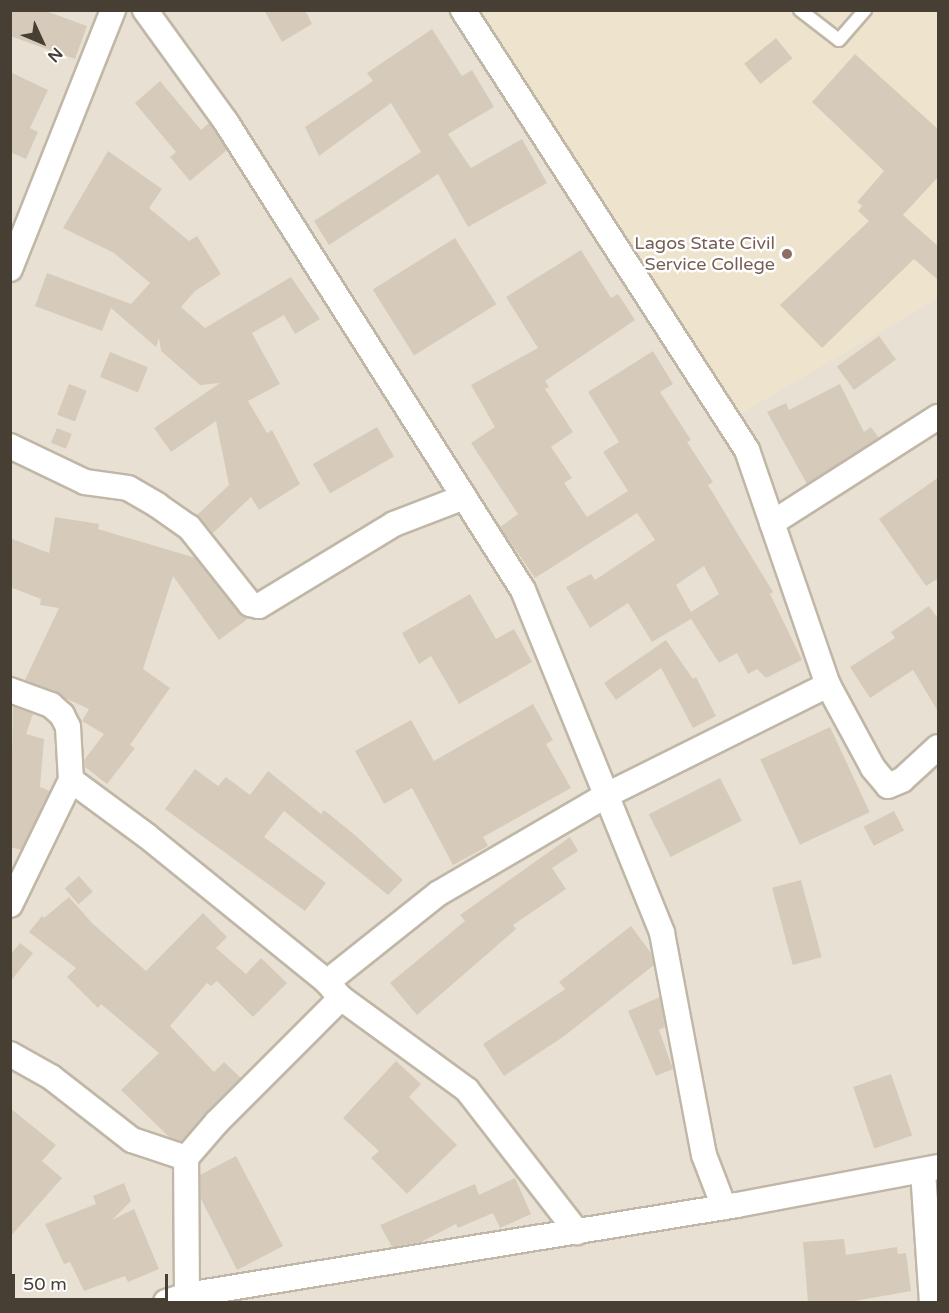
<!DOCTYPE html>
<style>
body{margin:0}
#map{position:relative;width:949px;height:1313px;overflow:hidden;background:#f4efe5;font-family:"Varela Round",sans-serif}
div>[style]{position:absolute}
.residential>*{inset:0;background:#e8e1d3;transform-origin:0 0}
.education>*{inset:0;background:#eee4ce}
.building>*{inset:0;background:#d6cbba;transform-origin:0 0}
.roads{filter:drop-shadow(2px 0 #c0b7a7) drop-shadow(-2px 0 #c0b7a7) drop-shadow(0 2px #c0b7a7) drop-shadow(0 -2px #c0b7a7)}
.lane>*{height:12px;margin:-6px;padding:0 6px;transform-origin:6px;border-radius:6px;background:#fff}
.street>*{height:24px;margin:-12px;padding:0 12px;transform-origin:12px;border-radius:12px;background:#fff}
.dots>*{width:16px;height:16px;translate:-50% -50%;box-sizing:border-box;border:3px solid #fff;border-radius:50%}
span{translate:-50% -50%;white-space:nowrap;text-align:center;line-height:1.15;-webkit-text-stroke:5px #fff;paint-order:stroke}
.education-label{font-size:18px;color:#785e54}
.right{translate:-100% -50%;text-align:right}
.frame{position:absolute;inset:0;border:12px solid #473f34;pointer-events:none}
.north{position:absolute;left:12px;top:12px;width:60px;height:60px;-webkit-text-stroke:4px #fff;paint-order:stroke;rotate:134deg;font-size:16px;font-weight:700;line-height:24px;text-align:center;color:#473f34}
.north::after{content:'';display:block;margin:auto;width:21px;height:27px;background:#473f34;clip-path:polygon(50% 0,100% 100%,50% 72%,0 100%)}
.scale{position:absolute;left:12px;top:1274px;width:156px;height:27px;box-sizing:border-box;border:3px solid #473f34;border-top:0;padding-left:8px;font-size:18px;line-height:21px;white-space:nowrap;color:#473f34;-webkit-text-stroke:4px #fff;paint-order:stroke}
</style>
<div id="map">
<div class="residential">
<div style="left:11px;top:11px;width:927px;height:1291px"></div>
</div>
<div class="education">
<div style="clip-path:polygon(475px 11px,938px 11px,938px 298px,738px 415px)"></div>
</div>
<div class="building">
<div style="clip-path:polygon(10px 10px,43px 10px,87px 26px,75px 59px,10px 36px)"></div>
<div style="clip-path:polygon(264px 10px,305px 10px,312px 24px,282px 42px)"></div>
<div style="clip-path:polygon(432px 29px,462px 76px,472px 70px,494px 107px,448px 134px,471px 168px,522px 139px,547px 183px,468px 227px,438px 174px,329px 245px,314px 221px,421px 152px,391px 103px,319px 156px,305px 127px,373px 81px,367px 73px)"></div>
<div style="left:776px;top:38px;width:26px;height:41px;rotate:51deg"></div>
<div style="clip-path:polygon(855px 54px,939px 130px,939px 176px,903px 215px,939px 247px,939px 281px,914px 259px,822px 348px,780px 305px,869px 221px,858px 211px,862px 206px,857px 202px,884px 171px,812px 102px)"></div>
<div style="clip-path:polygon(10px 72px,48px 90px,30px 128px,38px 132px,26px 159px,10px 152px)"></div>
<div style="clip-path:polygon(160px 81px,201px 130px,209px 123px,227px 150px,190px 181px,170px 157px,176px 152px,135px 103px)"></div>
<div style="clip-path:polygon(108px 151px,162px 189px,149px 208px,189px 241px,197px 236px,221px 274px,195px 291px,181px 307px,205px 328px,291px 277px,320px 319px,295px 334px,284px 315px,252px 333px,280px 384px,248px 401px,267px 433px,272px 430px,300px 484px,259px 510px,251px 497px,213px 533px,197px 515px,229px 485px,216px 421px,171px 452px,154px 428px,220px 383px,200px 385px,161px 351px,159px 338px,156px 347px,111px 308px,102px 331px,35px 306px,47px 273px,131px 304px,150px 283px,114px 253px,63px 228px)"></div>
<div style="left:455px;top:238px;width:78px;height:97px;rotate:58deg"></div>
<div style="clip-path:polygon(evenodd,581px 250px,611px 298px,618px 294px,635px 320px,545px 381px,549px 387px,545px 389px,573px 432px,551px 447px,572px 478px,564px 483px,587px 517px,628px 491px,603px 452px,619px 442px,588px 392px,653px 351px,673px 384px,660px 392px,691px 440px,687px 442px,713px 482px,708px 485px,773px 592px,770px 594px,802px 660px,766px 678px,757px 669px,748px 674px,737px 653px,719px 663px,691px 619px,652px 642px,628px 603px,590px 628px,566px 587px,591px 574px,595px 580px,655px 540px,637px 513px,535px 578px,500px 527px,518px 514px,471px 443px,495px 427px,471px 385px,538px 348px,506px 297px,581px 250px,704px 566px,719px 594px,691px 612px,676px 585px,704px 566px)"></div>
<div style="left:879px;top:336px;width:29px;height:52px;rotate:54deg"></div>
<div style="left:110px;top:352px;width:41px;height:27px;rotate:22deg"></div>
<div style="left:69px;top:384px;width:19px;height:33px;rotate:21deg"></div>
<div style="clip-path:polygon(840px 384px,864px 432px,871px 427px,879px 438px,807px 484px,767px 412px,786px 403px,789px 410px)"></div>
<div style="left:377px;top:427px;width:34px;height:74px;rotate:60deg"></div>
<div style="left:57px;top:428px;width:16px;height:16px;rotate:22deg"></div>
<div style="clip-path:polygon(939px 477px,939px 578px,926px 586px,879px 519px)"></div>
<div style="clip-path:polygon(55px 517px,99px 524px,98px 529px,196px 558px,239px 613px,249px 618px,219px 640px,173px 576px,143px 669px,170px 688px,130px 745px,135px 748px,107px 784px,85px 767px,84px 760px,104px 734px,82px 721px,89px 709px,25px 680px,59px 608px,40px 605px,41px 599px,10px 587px,10px 538px,49px 553px)"></div>
<div style="clip-path:polygon(470px 594px,496px 639px,514px 629px,532px 662px,459px 704px,431px 656px,419px 664px,402px 633px)"></div>
<div style="clip-path:polygon(929px 606px,939px 620px,939px 713px,913px 670px,870px 698px,850px 667px,895px 638px,891px 632px)"></div>
<div style="clip-path:polygon(666px 640px,693px 679px,696px 677px,716px 716px,693px 728px,661px 668px,616px 700px,604px 683px)"></div>
<div style="clip-path:polygon(533px 704px,553px 740px,546px 744px,571px 788px,483px 837px,488px 846px,453px 865px,412px 788px,384px 804px,355px 751px,411px 720px,434px 761px)"></div>
<div style="clip-path:polygon(13px 706px,33px 714px,26px 734px,44px 739px,40px 787px,50px 791px,21px 850px,10px 847px)"></div>
<div style="left:830px;top:727px;width:94px;height:77px;rotate:65deg"></div>
<div style="clip-path:polygon(195px 769px,218px 786px,226px 777px,250px 795px,268px 771px,321px 814px,324px 810px,356px 836px,403px 880px,388px 895px,284px 811px,264px 837px,326px 883px,305px 911px,165px 809px)"></div>
<div style="left:720px;top:778px;width:48px;height:80px;rotate:63deg"></div>
<div style="left:894px;top:811px;width:22px;height:34px;rotate:63deg"></div>
<div style="clip-path:polygon(570px 837px,578px 851px,552px 868px,566px 889px,513px 925px,516px 929px,417px 1015px,390px 983px,465px 921px,460px 915px)"></div>
<div style="left:79px;top:876px;width:21px;height:19px;rotate:49deg"></div>
<div style="left:801px;top:880px;width:80px;height:30px;rotate:75deg"></div>
<div style="clip-path:polygon(69px 897px,92px 923px,146px 971px,203px 913px,227px 937px,216px 948px,246px 974px,261px 958px,287px 983px,253px 1017px,217px 981px,211px 986px,207px 983px,170px 1026px,214px 1072px,224px 1062px,241px 1078px,181px 1141px,169px 1137px,121px 1090px,159px 1053px,101px 1004px,98px 1008px,67px 977px,76px 968px,29px 932px,42px 916px,44px 918px)"></div>
<div style="clip-path:polygon(631px 926px,651px 953px,654px 965px,563px 1037px,504px 1076px,483px 1044px,565px 989px,559px 982px)"></div>
<div style="clip-path:polygon(20px 943px,33px 953px,10px 982px,10px 955px)"></div>
<div style="clip-path:polygon(660px 997px,665px 1027px,659px 1030px,673px 1069px,656px 1076px,628px 1011px)"></div>
<div style="clip-path:polygon(396px 1061px,421px 1084px,409px 1097px,457px 1145px,407px 1194px,371px 1158px,379px 1151px,343px 1118px)"></div>
<div style="left:891px;top:1074px;width:65px;height:40px;rotate:71deg"></div>
<div style="clip-path:polygon(10px 1108px,56px 1145px,42px 1161px,62px 1178px,10px 1237px)"></div>
<div style="clip-path:polygon(236px 1156px,283px 1246px,237px 1270px,201px 1199px,200px 1175px)"></div>
<div style="clip-path:polygon(515px 1178px,531px 1214px,500px 1228px,493px 1213px,458px 1228px,456px 1224px,421px 1242px,392px 1247px,380px 1225px,475px 1184px,479px 1195px)"></div>
<div style="clip-path:polygon(124px 1183px,131px 1201px,112px 1220px,134px 1209px,159px 1269px,128px 1282px,125px 1276px,84px 1291px,70px 1262px,64px 1264px,45px 1224px,96px 1204px,93px 1196px)"></div>
<div style="clip-path:polygon(844px 1239px,846px 1255px,897px 1247px,898px 1254px,906px 1253px,911px 1291px,849px 1302px,808px 1302px,803px 1242px)"></div>
</div>
<div class="roads">
<div class="lane">
<div style="left:800px;top:10px;width:49px;rotate:37.6deg"></div>
<div style="left:839px;top:40px;width:40px;rotate:-49deg"></div>
</div>
<div class="street">
<div style="left:145px;top:10px;width:138px;rotate:54.1deg"></div>
<div style="left:226px;top:122px;width:554px;rotate:57.6deg"></div>
<div style="left:523px;top:590px;width:370px;rotate:67.9deg"></div>
<div style="left:662px;top:933px;width:226px;rotate:79.3deg"></div>
<div style="left:704px;top:1155px;width:56px;rotate:69deg"></div>
<div style="left:463px;top:10px;width:524px;rotate:57.16deg"></div>
<div style="left:747px;top:450px;width:249px;rotate:71deg"></div>
<div style="left:828px;top:685px;width:94px;rotate:61.5deg"></div>
<div style="left:873px;top:768px;width:23px;rotate:50deg"></div>
<div style="left:888px;top:786px;width:15px;rotate:-23deg"></div>
<div style="left:902px;top:780px;width:49px;rotate:-42.5deg"></div>
<div style="left:10px;top:269px;width:279px;rotate:-68.3deg"></div>
<div style="left:10px;top:446px;width:83px;rotate:25.6deg"></div>
<div style="left:85px;top:482px;width:43px;rotate:7.9deg"></div>
<div style="left:128px;top:488px;width:34px;rotate:30deg"></div>
<div style="left:157px;top:505px;width:39px;rotate:35deg"></div>
<div style="left:189px;top:527px;width:98px;rotate:51.6deg"></div>
<div style="left:250px;top:604px;width:9px;rotate:13deg"></div>
<div style="left:259px;top:606px;width:158px;rotate:-31.3deg"></div>
<div style="left:394px;top:524px;width:75px;rotate:-21.1deg"></div>
<div style="left:772px;top:523px;width:197px;rotate:-32.6deg"></div>
<div style="left:10px;top:690px;width:44px;rotate:20.1deg"></div>
<div style="left:51px;top:705px;width:15px;rotate:42deg"></div>
<div style="left:62px;top:715px;width:13px;rotate:63deg"></div>
<div style="left:68px;top:727px;width:53px;rotate:86.8deg"></div>
<div style="left:71px;top:780px;width:139px;rotate:116deg"></div>
<div style="left:71px;top:780px;width:94px;rotate:36.4deg"></div>
<div style="left:147px;top:836px;width:232px;rotate:39deg"></div>
<div style="left:327px;top:982px;width:21px;rotate:49deg"></div>
<div style="left:341px;top:998px;width:156px;rotate:36.1deg"></div>
<div style="left:467px;top:1090px;width:180px;rotate:52.2deg"></div>
<div style="left:327px;top:982px;width:143px;rotate:-38.5deg"></div>
<div style="left:439px;top:893px;width:194px;rotate:-30.3deg"></div>
<div style="left:607px;top:795px;width:247px;rotate:-26.5deg"></div>
<div style="left:10px;top:1054px;width:47px;rotate:29.3deg"></div>
<div style="left:51px;top:1077px;width:103px;rotate:37.9deg"></div>
<div style="left:132px;top:1140px;width:57px;rotate:18.4deg"></div>
<div style="left:923px;top:1171px;width:131px;rotate:86.1deg"></div>
<div style="left:187px;top:1295px;width:137px;rotate:-90.4deg"></div>
<div style="left:186px;top:1158px;width:48px;rotate:-49.3deg"></div>
<div style="left:217px;top:1122px;width:175px;rotate:-45deg"></div>
<div style="left:166px;top:1302px;width:22px;rotate:-18deg"></div>
<div style="left:187px;top:1295px;width:557px;rotate:-9.29deg"></div>
<div style="left:737px;top:1205px;width:205px;rotate:-10.7deg"></div>
</div>
</div>
<div class="dots">
<div style="left:787px;top:254px;background:#8d6e63"></div>
</div>
<div class="education-label">
<span class="right" style="left:775px;top:254px">Lagos State Civil<br>Service College</span>
</div>
<div class="frame"></div>
<div class="north">N</div>
<div class="scale">50 m</div>
</div>
